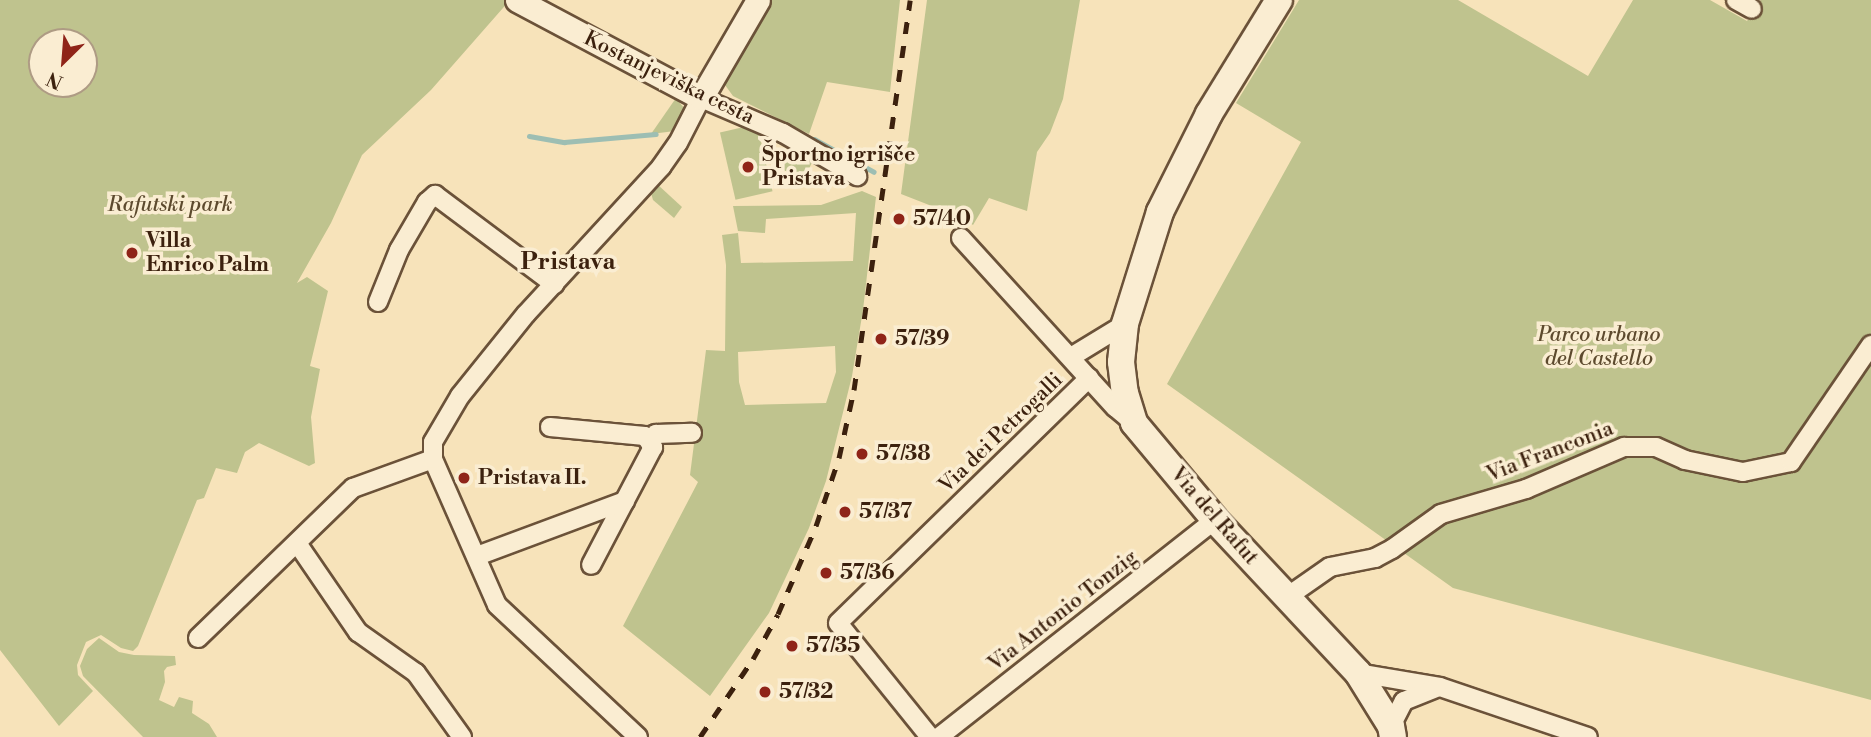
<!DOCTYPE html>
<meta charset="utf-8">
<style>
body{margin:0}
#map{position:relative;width:1871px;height:737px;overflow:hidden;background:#f7e3ba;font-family:"Libre Bodoni",serif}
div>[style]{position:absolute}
.green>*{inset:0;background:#bfc38e;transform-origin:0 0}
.stream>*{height:5px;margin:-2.5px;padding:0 2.5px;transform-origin:2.5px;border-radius:2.5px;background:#9dbeb3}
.roads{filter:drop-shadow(2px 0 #6b5239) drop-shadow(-2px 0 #6b5239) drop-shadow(0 2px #6b5239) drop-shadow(0 -2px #6b5239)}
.minor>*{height:18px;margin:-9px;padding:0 9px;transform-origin:9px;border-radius:9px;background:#faedd2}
.tertiary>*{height:23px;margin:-11.5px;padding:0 11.5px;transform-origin:11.5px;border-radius:11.5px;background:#faedd2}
.secondary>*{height:26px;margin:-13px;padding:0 13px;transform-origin:13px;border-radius:13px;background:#faedd2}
.rail>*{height:5px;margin-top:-2.5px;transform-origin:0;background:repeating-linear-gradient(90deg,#3c210e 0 12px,transparent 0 24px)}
.dots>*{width:19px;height:19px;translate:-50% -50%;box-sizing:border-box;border:4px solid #faedd2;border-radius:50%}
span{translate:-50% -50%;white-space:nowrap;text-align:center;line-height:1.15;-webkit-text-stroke:7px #faedd2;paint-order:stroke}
.street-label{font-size:21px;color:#3c210e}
.poi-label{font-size:21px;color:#3c210e;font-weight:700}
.left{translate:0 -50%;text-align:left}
.park-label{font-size:21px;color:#5d4a2e;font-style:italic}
.quarter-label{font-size:24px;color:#3c210e;font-weight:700}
.north{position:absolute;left:28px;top:28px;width:70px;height:70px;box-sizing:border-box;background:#faedd2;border:2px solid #ae9b84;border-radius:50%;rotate:205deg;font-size:19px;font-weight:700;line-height:28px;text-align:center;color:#3c210e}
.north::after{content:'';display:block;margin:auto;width:24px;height:32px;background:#8f2418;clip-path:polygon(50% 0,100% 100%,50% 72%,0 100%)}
</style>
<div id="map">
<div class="green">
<div style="clip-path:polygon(evenodd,0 0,510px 0,431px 90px,362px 155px,331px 223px,297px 283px,307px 277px,328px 291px,310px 366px,320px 369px,311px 417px,315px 463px,309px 466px,259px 443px,245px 452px,237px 473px,216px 468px,204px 498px,197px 500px,138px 646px,133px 651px,121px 648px,101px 635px,86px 642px,77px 665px,78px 675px,93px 691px,59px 726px,0 650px,0 0,42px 42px,84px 42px,84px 84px,42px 84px,42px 42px)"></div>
<div style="clip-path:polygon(767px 0,900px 0,890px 92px,827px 82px,809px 134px,733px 96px,725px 85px,725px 77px)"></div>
<div style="clip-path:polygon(927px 0,1080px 0,1063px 99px,1050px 133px,1037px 152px,1027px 211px,989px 198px,973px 225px,965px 219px,901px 194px)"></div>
<div style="clip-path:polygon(1299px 0,1458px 0,1588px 76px,1633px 0,1710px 0,1747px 21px,1761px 0,1871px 0,1871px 700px,1453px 588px,1167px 384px,1301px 142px,1236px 103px)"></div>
<div style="clip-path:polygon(676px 98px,684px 108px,675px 131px,651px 134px)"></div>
<div style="left:757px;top:124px;width:69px;height:38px;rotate:77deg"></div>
<div style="left:785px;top:149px;width:30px;height:20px;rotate:24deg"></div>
<div style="clip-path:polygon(657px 184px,682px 207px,674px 218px,653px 200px,651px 193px)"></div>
<div style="clip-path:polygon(evenodd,862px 191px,876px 197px,863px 310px,852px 376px,826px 481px,809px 528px,769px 613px,710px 696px,623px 626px,698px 482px,690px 475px,706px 350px,725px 351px,726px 265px,722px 235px,738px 233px,741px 263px,853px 261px,856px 213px,766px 219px,765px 233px,738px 231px,733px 206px,821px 205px,862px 191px,835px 346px,836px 372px,826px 403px,745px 405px,739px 382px,738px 352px,835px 346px)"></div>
<div style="clip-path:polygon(99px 638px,119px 652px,134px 655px,175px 656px,176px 665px,167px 667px,164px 671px,165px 682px,159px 700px,174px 707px,179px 697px,193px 701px,192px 713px,209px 724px,217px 737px,143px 737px,83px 676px,80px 666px,87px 649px)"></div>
</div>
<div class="stream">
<div style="left:529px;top:136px;width:36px;rotate:10deg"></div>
<div style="left:564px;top:142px;width:92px;rotate:-5deg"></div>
<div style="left:814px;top:139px;width:68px;rotate:28.8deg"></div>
</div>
<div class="roads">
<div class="minor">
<div style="left:1736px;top:0;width:18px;rotate:29deg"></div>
<div style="left:961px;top:238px;width:229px;rotate:47.7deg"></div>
<div style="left:1115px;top:407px;width:23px;rotate:40deg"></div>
<div style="left:378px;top:302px;width:56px;rotate:-68deg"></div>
<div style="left:399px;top:250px;width:56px;rotate:-59.7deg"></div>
<div style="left:427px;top:202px;width:11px;rotate:-41deg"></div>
<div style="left:435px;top:195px;width:149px;rotate:36.8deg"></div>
<div style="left:1071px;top:357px;width:63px;rotate:-31.4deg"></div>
<div style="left:550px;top:427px;width:95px;rotate:5.4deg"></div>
<div style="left:645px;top:436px;width:14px;rotate:54deg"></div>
<div style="left:653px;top:447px;width:133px;rotate:117.7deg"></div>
<div style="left:650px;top:443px;width:11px;rotate:-56deg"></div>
<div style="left:656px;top:434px;width:36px;rotate:-2deg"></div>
<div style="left:297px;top:543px;width:108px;rotate:55.6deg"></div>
<div style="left:358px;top:632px;width:71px;rotate:35.3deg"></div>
<div style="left:416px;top:673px;width:79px;rotate:54.3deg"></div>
<div style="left:477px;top:556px;width:158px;rotate:-20.4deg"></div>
<div style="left:1287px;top:597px;width:52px;rotate:-34.9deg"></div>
<div style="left:1330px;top:567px;width:46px;rotate:-11.3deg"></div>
<div style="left:1375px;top:558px;width:19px;rotate:-28deg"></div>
<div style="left:1392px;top:549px;width:60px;rotate:-35.5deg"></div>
<div style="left:1441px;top:514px;width:89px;rotate:-16.4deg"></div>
<div style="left:1526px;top:489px;width:107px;rotate:-23.2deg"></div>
<div style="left:1624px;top:447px;width:32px"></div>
<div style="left:1656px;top:447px;width:32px;rotate:24deg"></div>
<div style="left:1685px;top:460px;width:59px;rotate:11.7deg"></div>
<div style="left:1743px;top:472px;width:49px;rotate:-11.8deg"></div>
<div style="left:1791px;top:462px;width:142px;rotate:-55.6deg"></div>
<div style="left:198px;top:638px;width:216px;rotate:-44.1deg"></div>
<div style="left:353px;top:488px;width:85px;rotate:-19.9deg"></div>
<div style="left:1358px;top:673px;width:83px;rotate:9.7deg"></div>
<div style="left:1440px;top:687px;width:156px;rotate:18.7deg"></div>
<div style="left:1391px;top:726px;width:28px;rotate:-63deg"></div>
<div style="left:1404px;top:701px;width:35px;rotate:-22deg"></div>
<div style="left:638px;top:737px;width:193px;rotate:-136.9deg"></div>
<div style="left:497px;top:605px;width:159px;rotate:-113.7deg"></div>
<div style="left:433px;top:459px;width:17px;rotate:-90deg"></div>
<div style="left:433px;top:442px;width:53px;rotate:-59.6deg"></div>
<div style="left:460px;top:396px;width:105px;rotate:-51.2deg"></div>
<div style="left:526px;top:314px;width:200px;rotate:-47.4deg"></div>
<div style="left:661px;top:167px;width:29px;rotate:-55deg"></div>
<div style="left:678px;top:143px;width:51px;rotate:-62.9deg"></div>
<div style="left:701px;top:98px;width:89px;rotate:23.1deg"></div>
<div style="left:783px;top:133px;width:86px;rotate:30.2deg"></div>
<div style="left:930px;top:737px;width:146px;rotate:-128.9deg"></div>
<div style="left:838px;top:623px;width:351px;rotate:-44.3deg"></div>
<div style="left:939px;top:737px;width:351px;rotate:-38.2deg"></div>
</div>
<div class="tertiary">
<div style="left:517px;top:0;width:208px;rotate:28deg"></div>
<div style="left:701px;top:98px;width:113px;rotate:-59.8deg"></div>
</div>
<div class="secondary">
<div style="left:1279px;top:0;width:134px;rotate:121.6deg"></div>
<div style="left:1209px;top:114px;width:110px;rotate:116.6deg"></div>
<div style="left:1160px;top:212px;width:117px;rotate:107.4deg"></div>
<div style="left:1125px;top:324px;width:38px;rotate:96deg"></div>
<div style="left:1121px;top:362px;width:31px;rotate:83deg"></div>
<div style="left:1125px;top:393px;width:31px;rotate:73deg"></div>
<div style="left:1134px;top:423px;width:126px;rotate:50.1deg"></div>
<div style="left:1215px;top:520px;width:209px;rotate:46.9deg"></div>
<div style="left:1358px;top:673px;width:62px;rotate:58.1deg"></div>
<div style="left:1391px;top:726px;width:11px;rotate:80deg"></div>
</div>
</div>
<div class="rail">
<div style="left:700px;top:737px;width:94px;rotate:-55.8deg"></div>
<div style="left:753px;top:659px;width:51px;rotate:-60.9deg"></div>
<div style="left:778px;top:614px;width:96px;rotate:-66.6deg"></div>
<div style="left:816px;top:526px;width:72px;rotate:-71.3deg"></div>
<div style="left:839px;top:458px;width:70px;rotate:-77.6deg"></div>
<div style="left:854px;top:390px;width:394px;rotate:-81.8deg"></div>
</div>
<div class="dots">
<div style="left:748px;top:167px;background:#8f2418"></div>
<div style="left:899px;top:219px;background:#8f2418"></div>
<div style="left:132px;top:253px;background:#8f2418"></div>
<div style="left:881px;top:339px;background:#8f2418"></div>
<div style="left:862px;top:454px;background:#8f2418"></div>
<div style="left:464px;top:478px;background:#8f2418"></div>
<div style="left:845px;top:512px;background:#8f2418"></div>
<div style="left:826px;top:573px;background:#8f2418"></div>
<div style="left:792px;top:646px;background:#8f2418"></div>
<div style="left:765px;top:692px;background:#8f2418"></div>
</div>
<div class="street-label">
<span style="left:669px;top:78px;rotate:26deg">Kostanjeviška cesta</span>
<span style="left:1001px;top:433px;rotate:-44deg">Via dei Petrogalli</span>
<span style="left:1550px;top:452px;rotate:-21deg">Via Franconia</span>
<span style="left:1214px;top:516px;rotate:49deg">Via del Rafut</span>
<span style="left:1063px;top:611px;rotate:-38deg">Via Antonio Tonzig</span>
</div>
<div class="poi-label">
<span class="left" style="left:762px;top:167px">Športno igrišče<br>Pristava</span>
<span class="left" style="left:913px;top:219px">57/40</span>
<span class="left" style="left:146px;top:253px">Villa<br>Enrico Palm</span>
<span class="left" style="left:895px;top:339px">57/39</span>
<span class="left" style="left:876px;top:454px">57/38</span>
<span class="left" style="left:478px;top:478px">Pristava II.</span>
<span class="left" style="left:859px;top:512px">57/37</span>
<span class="left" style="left:840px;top:573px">57/36</span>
<span class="left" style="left:806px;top:646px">57/35</span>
<span class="left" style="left:779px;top:692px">57/32</span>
</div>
<div class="park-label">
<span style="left:170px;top:205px">Rafutski park</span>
<span style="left:1599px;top:347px">Parco urbano<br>del Castello</span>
</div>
<div class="quarter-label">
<span style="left:568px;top:263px">Pristava</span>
</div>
<div class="north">N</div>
</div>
